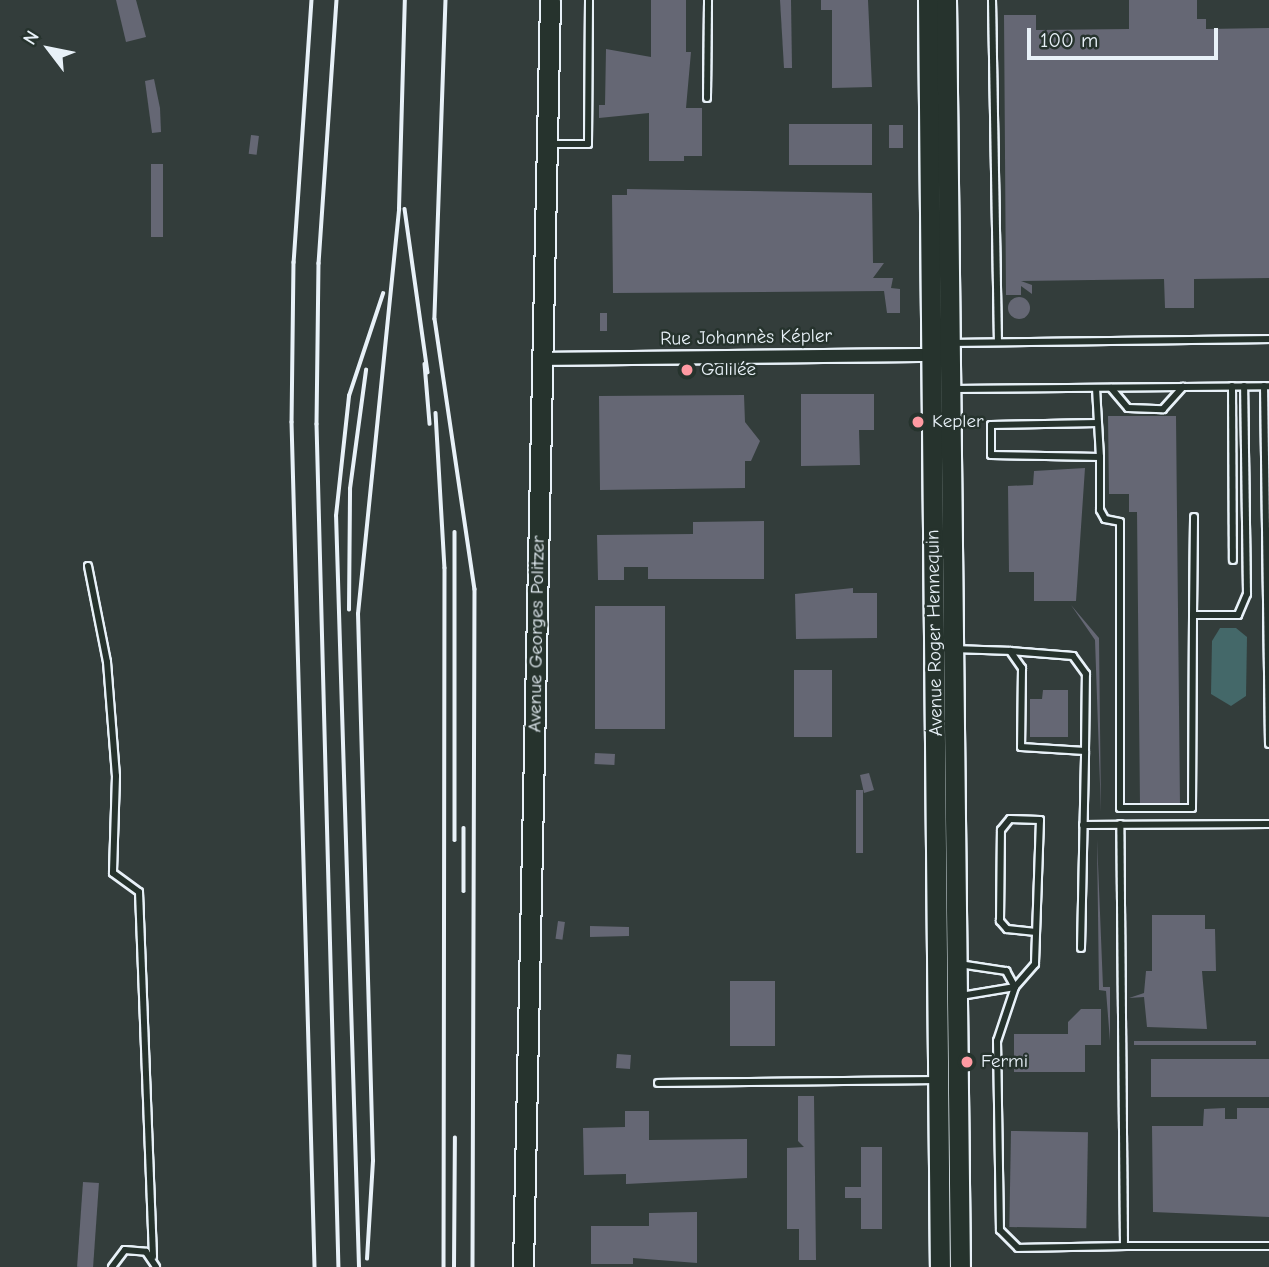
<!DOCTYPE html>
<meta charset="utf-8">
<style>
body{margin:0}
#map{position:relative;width:1269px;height:1267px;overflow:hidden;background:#333d3b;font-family:"Comic Neue",sans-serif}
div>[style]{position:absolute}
.water>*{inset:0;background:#446869}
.building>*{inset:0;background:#656774;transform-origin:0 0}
.round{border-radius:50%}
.roads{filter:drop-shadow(2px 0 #e8f1f8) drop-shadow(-2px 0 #e8f1f8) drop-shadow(0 2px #e8f1f8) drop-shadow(0 -2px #e8f1f8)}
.lane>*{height:6px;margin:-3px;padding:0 3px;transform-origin:3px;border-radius:3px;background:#26332d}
.street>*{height:12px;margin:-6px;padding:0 6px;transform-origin:6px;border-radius:6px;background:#26332d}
.secondary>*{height:19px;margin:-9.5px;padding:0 9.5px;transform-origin:9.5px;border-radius:9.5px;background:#26332d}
.rail>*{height:3.5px;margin:-1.75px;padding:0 1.75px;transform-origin:1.75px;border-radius:1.75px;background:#e8f1f8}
.dots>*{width:19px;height:19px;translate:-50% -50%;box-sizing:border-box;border:4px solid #26332d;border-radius:50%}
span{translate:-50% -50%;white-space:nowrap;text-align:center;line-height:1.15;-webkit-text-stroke:5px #26332d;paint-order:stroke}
.street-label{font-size:19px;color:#e8f1f8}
.poi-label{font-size:19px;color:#e8f1f8}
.left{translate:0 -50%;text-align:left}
.north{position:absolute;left:14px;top:14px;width:70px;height:70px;-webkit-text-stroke:5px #26332d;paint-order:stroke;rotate:302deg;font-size:19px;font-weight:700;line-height:28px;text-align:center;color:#e8f1f8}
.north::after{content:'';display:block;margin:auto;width:24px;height:32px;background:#e8f1f8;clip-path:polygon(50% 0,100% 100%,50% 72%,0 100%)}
.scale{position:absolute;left:1027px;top:28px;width:191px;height:32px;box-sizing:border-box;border:4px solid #e8f1f8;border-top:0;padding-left:9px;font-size:21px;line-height:24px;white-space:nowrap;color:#e8f1f8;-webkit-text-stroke:5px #26332d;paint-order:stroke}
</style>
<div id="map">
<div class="water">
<div style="clip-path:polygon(1220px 628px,1236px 628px,1247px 637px,1246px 696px,1231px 706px,1211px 694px,1212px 641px)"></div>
</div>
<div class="building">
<div style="clip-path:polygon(116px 0,136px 0,146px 37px,126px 42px)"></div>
<div style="clip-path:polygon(651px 0,686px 0,686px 52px,691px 52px,686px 108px,702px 108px,702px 156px,684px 156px,684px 161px,649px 161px,649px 113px,599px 118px,599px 105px,605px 105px,606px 49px,651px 57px)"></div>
<div style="clip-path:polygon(780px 0,791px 0,792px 68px,784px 68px)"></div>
<div style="clip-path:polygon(821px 0,868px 0,872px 87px,832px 88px,832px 10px,821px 10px)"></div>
<div style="clip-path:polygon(1129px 0,1197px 0,1197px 19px,1206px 19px,1206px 29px,1269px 28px,1269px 278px,1194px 279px,1194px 308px,1165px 308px,1164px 279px,1021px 281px,1032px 285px,1032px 294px,1021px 286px,1021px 295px,1006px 295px,1004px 15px,1036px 15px,1036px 30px,1129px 29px)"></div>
<div style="clip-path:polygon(154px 79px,160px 108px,161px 132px,152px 133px,145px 81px)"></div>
<div style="left:789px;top:124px;width:83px;height:41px"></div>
<div style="left:889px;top:125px;width:14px;height:23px"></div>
<div style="left:251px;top:135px;width:8px;height:19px;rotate:7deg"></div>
<div style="left:151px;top:164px;width:12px;height:73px"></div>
<div style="clip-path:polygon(627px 189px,872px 193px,873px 263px,884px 263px,873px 278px,893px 278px,891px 288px,900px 289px,900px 313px,887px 313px,884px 291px,613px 293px,612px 195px,627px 195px)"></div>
<div class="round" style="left:1008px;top:297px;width:22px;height:22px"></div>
<div style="left:600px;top:313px;width:7px;height:18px"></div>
<div style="clip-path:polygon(801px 394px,874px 394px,874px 430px,859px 430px,860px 465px,801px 466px)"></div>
<div style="clip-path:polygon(744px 395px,745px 422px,760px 441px,751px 461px,745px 461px,745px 488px,600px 490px,599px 396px)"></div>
<div style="clip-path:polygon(1108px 416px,1176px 416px,1180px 805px,1140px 806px,1137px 512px,1129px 512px,1129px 494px,1109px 494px)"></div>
<div style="clip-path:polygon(1085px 468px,1076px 601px,1034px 601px,1034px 572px,1009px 572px,1008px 486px,1033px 485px,1034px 471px)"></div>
<div style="clip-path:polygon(764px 521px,764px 579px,648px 579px,648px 567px,624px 567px,624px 580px,598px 580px,597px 535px,693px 534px,693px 522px)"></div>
<div style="clip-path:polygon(853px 588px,853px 593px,877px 593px,877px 638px,796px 639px,795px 594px)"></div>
<div style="clip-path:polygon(1071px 605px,1099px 638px,1101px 813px,1095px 640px)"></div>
<div style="left:595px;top:606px;width:70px;height:123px"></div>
<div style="left:832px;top:670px;width:67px;height:38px;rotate:90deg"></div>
<div style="clip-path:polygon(1043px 690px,1068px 690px,1068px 737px,1030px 737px,1030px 699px,1042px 699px)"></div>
<div style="left:595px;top:753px;width:20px;height:11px;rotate:3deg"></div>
<div style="clip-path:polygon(869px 773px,874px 790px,864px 793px,860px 775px)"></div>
<div style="left:856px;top:790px;width:7px;height:63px"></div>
<div style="clip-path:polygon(1097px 839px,1103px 987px,1110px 987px,1110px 1041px,1106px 991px,1099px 990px)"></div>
<div style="clip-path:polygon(1152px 915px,1205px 915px,1205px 929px,1215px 929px,1216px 971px,1202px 971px,1207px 1029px,1147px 1027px,1144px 997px,1129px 998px,1144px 993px,1146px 971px,1152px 971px)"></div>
<div style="left:558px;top:921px;width:7px;height:18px;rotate:8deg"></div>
<div style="clip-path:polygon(590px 926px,629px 927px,629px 936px,590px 937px)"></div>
<div style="left:730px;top:981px;width:45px;height:65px"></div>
<div style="clip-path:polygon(1081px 1009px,1101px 1009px,1101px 1045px,1085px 1045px,1085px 1072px,1014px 1072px,1014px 1034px,1068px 1034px,1068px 1022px)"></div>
<div style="left:1134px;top:1041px;width:122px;height:4px"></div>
<div style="left:617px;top:1054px;width:14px;height:14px;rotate:4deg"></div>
<div style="left:1151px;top:1059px;width:118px;height:38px"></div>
<div style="clip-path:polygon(798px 1096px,814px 1096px,816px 1260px,799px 1260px,799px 1229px,787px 1229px,787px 1148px,804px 1147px,798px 1141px)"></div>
<div style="clip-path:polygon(1225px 1108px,1225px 1119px,1237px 1119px,1237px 1108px,1269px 1108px,1269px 1217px,1153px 1212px,1152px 1126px,1203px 1126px,1204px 1109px)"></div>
<div style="clip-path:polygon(625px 1111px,649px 1111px,649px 1140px,747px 1139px,747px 1178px,626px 1184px,626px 1174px,584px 1175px,583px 1128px,625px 1127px)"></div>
<div style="left:1011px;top:1131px;width:77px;height:96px;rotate:1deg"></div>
<div style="clip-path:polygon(861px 1147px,882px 1147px,882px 1229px,861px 1229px,861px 1198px,845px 1198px,845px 1187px,861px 1187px)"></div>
<div style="left:83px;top:1182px;width:16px;height:85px;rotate:4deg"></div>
<div style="clip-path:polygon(697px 1212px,697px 1263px,633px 1258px,633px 1264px,591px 1264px,591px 1226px,649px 1226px,649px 1213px)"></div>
</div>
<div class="roads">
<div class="lane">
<div style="left:992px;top:0;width:342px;rotate:89deg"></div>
<div style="left:707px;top:98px;width:98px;rotate:-89.4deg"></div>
<div style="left:549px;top:144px;width:39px"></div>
<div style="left:588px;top:144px;width:144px;rotate:-89.6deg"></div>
<div style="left:952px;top:343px;width:317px;rotate:-0.7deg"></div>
<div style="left:1232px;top:386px;width:174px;rotate:89.7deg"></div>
<div style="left:1264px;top:386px;width:358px;rotate:89.2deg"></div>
<div style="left:1096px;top:388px;width:69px;rotate:86.7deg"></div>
<div style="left:1100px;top:457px;width:109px;rotate:-178.9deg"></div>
<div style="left:991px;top:455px;width:30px;rotate:-90deg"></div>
<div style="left:991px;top:425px;width:107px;rotate:-1.1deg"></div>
<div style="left:1111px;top:388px;width:26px;rotate:50deg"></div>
<div style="left:1128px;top:408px;width:35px;rotate:2deg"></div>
<div style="left:1163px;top:409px;width:30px;rotate:-48deg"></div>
<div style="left:953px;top:389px;width:316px;rotate:-0.5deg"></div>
<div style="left:1100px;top:457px;width:53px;rotate:90deg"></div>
<div style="left:1100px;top:510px;width:10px;rotate:61deg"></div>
<div style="left:1105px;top:519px;width:15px;rotate:11deg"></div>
<div style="left:1120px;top:522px;width:286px;rotate:90deg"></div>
<div style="left:1120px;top:808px;width:72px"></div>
<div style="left:1192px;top:808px;width:193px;rotate:-89.7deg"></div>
<div style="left:1193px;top:615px;width:45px"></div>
<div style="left:1238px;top:615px;width:23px;rotate:-67deg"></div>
<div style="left:1247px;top:594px;width:208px;rotate:-90.8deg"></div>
<div style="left:88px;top:566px;width:98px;rotate:78.8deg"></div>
<div style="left:107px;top:662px;width:114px;rotate:85.5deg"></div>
<div style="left:116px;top:776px;width:97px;rotate:91.8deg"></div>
<div style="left:113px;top:873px;width:32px;rotate:36deg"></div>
<div style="left:139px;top:892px;width:365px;rotate:87.8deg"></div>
<div style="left:1193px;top:615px;width:98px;rotate:-89.4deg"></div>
<div style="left:956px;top:649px;width:54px;rotate:2.1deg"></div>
<div style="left:1083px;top:825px;width:186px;rotate:-0.3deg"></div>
<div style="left:1036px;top:932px;width:29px;rotate:-174deg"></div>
<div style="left:1007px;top:929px;width:11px;rotate:-131deg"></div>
<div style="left:1000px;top:921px;width:91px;rotate:-89.4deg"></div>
<div style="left:1001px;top:830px;width:14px;rotate:-51deg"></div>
<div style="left:1010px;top:819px;width:30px;rotate:2deg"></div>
<div style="left:1040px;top:820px;width:144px;rotate:92deg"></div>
<div style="left:1035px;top:964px;width:30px;rotate:131deg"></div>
<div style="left:1015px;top:987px;width:57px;rotate:108.4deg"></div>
<div style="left:997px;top:1041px;width:189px;rotate:89.1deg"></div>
<div style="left:1000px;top:1230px;width:25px;rotate:45deg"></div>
<div style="left:1018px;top:1248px;width:106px;rotate:-1.1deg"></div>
<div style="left:1124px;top:1246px;width:422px;rotate:-90.5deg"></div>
<div style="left:1081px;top:948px;width:197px;rotate:-88.8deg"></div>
<div style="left:1085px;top:751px;width:77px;rotate:-89.3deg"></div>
<div style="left:1086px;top:674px;width:22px;rotate:-126deg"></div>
<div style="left:1073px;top:656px;width:63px;rotate:-175.5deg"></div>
<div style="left:1010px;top:651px;width:21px;rotate:55deg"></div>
<div style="left:1022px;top:668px;width:79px;rotate:90.7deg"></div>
<div style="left:1021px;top:747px;width:64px;rotate:3.6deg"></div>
<div style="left:959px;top:964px;width:48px;rotate:8.5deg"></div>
<div style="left:1006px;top:971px;width:18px;rotate:61deg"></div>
<div style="left:1015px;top:987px;width:55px;rotate:170.5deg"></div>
<div style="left:658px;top:1083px;width:277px;rotate:-0.6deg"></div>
<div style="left:1124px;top:1246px;width:145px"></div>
<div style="left:112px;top:1267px;width:21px;rotate:-53deg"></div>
<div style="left:125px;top:1250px;width:21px;rotate:5deg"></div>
<div style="left:146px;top:1252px;width:18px;rotate:56deg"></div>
</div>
<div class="street">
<div style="left:542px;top:359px;width:395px;rotate:-0.6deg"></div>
</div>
<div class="secondary">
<div style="left:928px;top:0;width:1267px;rotate:89.46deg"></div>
<div style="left:946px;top:0;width:1267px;rotate:89.37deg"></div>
<div style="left:523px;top:1267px;width:1267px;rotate:-88.78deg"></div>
</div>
</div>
<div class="rail">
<div style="left:312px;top:0;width:263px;rotate:93.9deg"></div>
<div style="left:294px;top:262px;width:160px;rotate:90.7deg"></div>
<div style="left:292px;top:422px;width:845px;rotate:88.44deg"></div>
<div style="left:337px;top:0;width:264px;rotate:93.9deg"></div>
<div style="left:319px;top:263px;width:161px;rotate:90.7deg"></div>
<div style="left:317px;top:424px;width:843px;rotate:88.51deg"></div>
<div style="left:446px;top:0;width:319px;rotate:92deg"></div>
<div style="left:435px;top:319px;width:273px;rotate:81.6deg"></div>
<div style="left:475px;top:589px;width:678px;rotate:90.17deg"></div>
<div style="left:405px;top:209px;width:165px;rotate:82deg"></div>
<div style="left:425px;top:364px;width:60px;rotate:85.2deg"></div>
<div style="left:436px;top:413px;width:155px;rotate:86.7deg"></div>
<div style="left:445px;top:568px;width:699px;rotate:90.08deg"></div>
<div style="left:455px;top:532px;width:308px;rotate:90deg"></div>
<div style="left:349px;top:610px;width:121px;rotate:-89.5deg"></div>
<div style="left:350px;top:489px;width:120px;rotate:-82.3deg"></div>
<div style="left:464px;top:828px;width:63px;rotate:90deg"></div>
<div style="left:367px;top:1259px;width:98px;rotate:-86.5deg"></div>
<div style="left:373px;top:1161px;width:547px;rotate:-91.57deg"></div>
<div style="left:358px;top:614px;width:407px;rotate:-84.2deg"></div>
<div style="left:399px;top:209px;width:209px;rotate:-88.4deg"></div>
<div style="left:359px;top:1267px;width:751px;rotate:-91.75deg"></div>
<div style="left:336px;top:516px;width:121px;rotate:-83.8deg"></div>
<div style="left:349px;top:396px;width:108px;rotate:-71.6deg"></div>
<div style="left:454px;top:1267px;width:129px;rotate:-89.6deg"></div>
</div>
<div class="dots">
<div style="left:687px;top:370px;background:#ff9aa2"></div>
<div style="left:918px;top:422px;background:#ff9aa2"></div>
<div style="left:967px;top:1062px;background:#ff9aa2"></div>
</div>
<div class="street-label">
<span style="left:746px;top:338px;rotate:-1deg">Rue Johannès Képler</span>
<span style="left:935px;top:633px;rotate:-91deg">Avenue Roger Hennequin</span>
<span style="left:537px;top:634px;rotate:-89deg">Avenue Georges Politzer</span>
</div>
<div class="poi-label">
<span class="left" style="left:701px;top:370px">Galilée</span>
<span class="left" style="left:932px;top:422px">Kepler</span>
<span class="left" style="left:981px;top:1062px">Fermi</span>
</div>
<div class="north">N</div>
<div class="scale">100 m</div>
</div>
